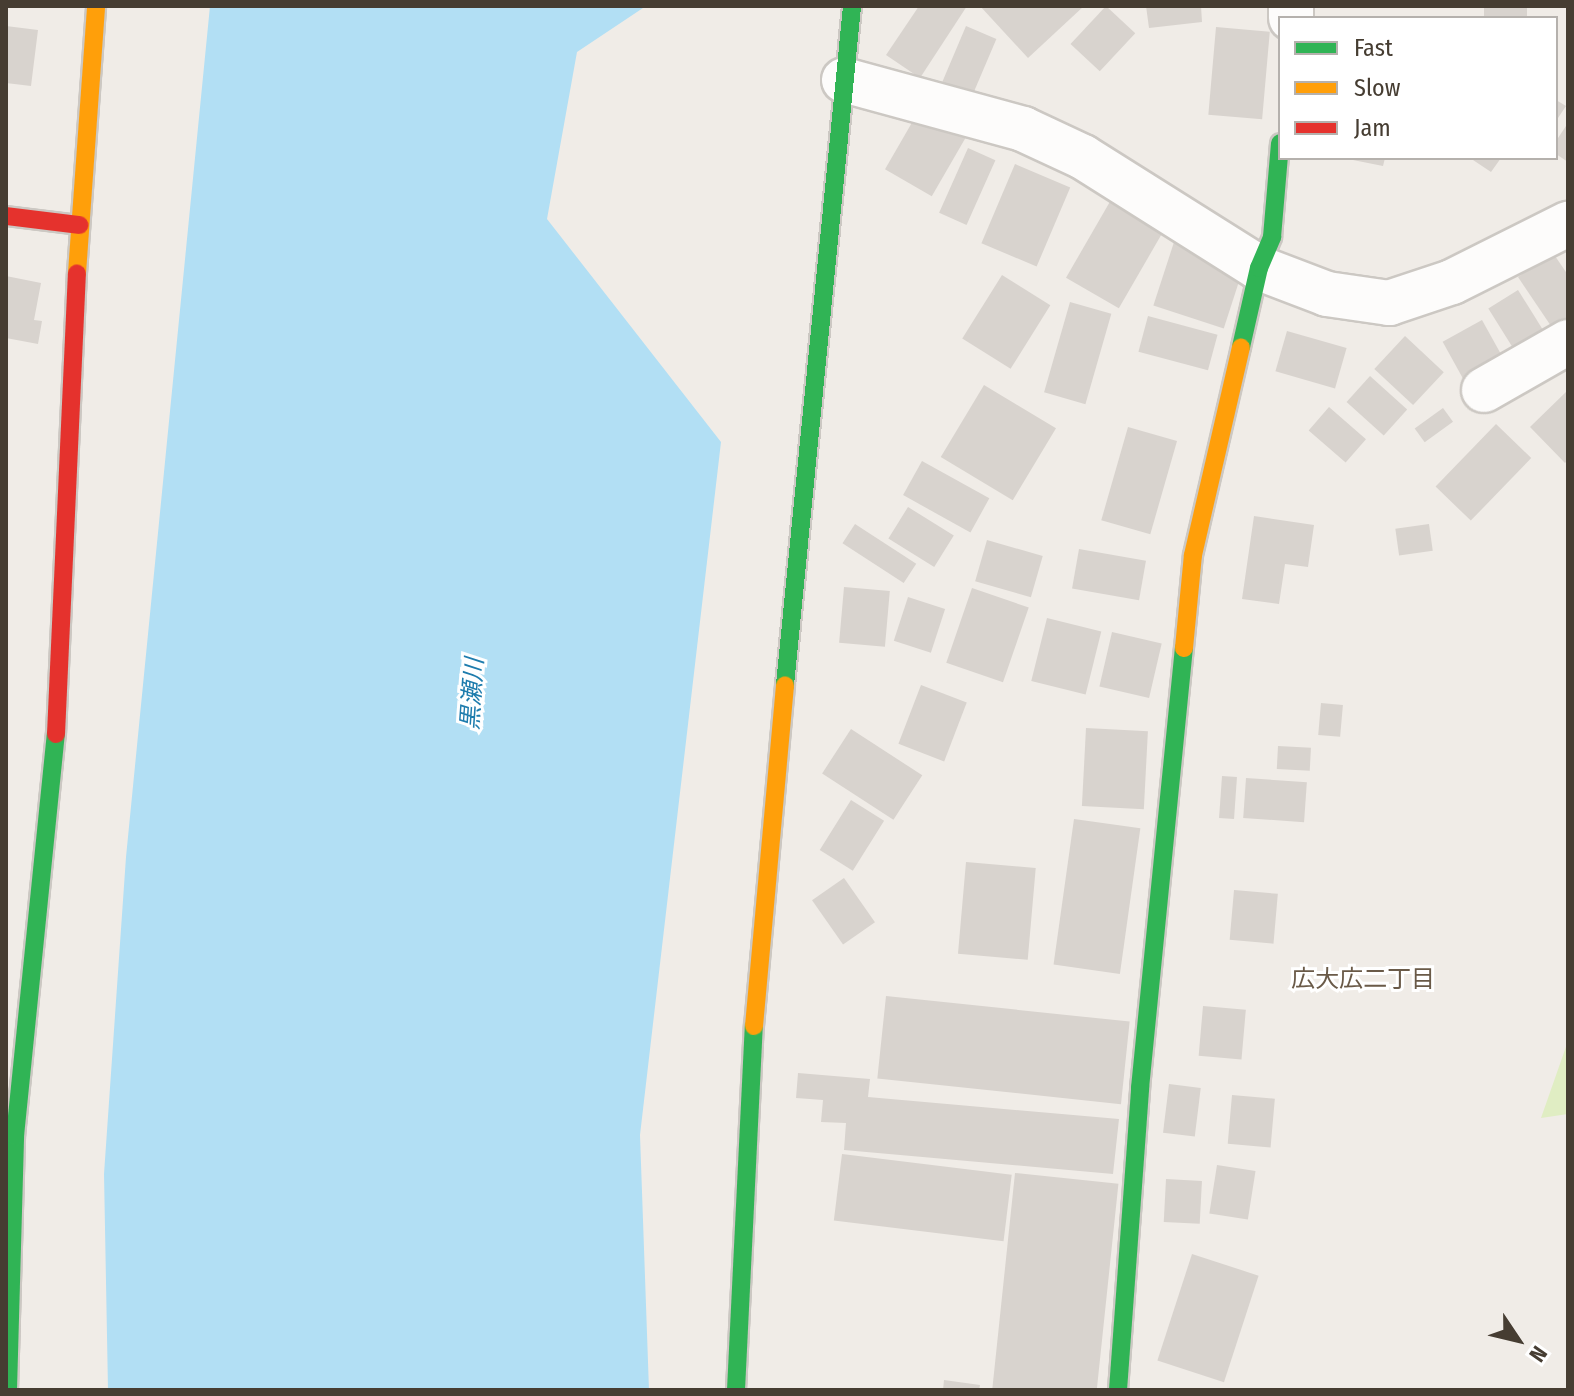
<!DOCTYPE html>
<meta charset="utf-8">
<style>
body{margin:0}
#map{position:relative;width:1574px;height:1396px;overflow:hidden;background:#f0ece7;font-family:"Fira Sans Condensed","Noto Sans JP",sans-serif}
div>[style]{position:absolute}
.green>*{inset:0;background:#e0edc3}
.water>*{inset:0;background:#b2dff4}
.building>*{inset:0;background:#d8d3ce;transform-origin:0 0}
.roads{filter:drop-shadow(2px 0 #ccc8c3) drop-shadow(-2px 0 #ccc8c3) drop-shadow(0 2px #ccc8c3) drop-shadow(0 -2px #ccc8c3)}
.street>*{height:44px;margin:-22px;padding:0 22px;transform-origin:22px;border-radius:22px;background:#fdfcfb}
.fast>*{height:18px;margin:-9px;padding:0 9px;transform-origin:9px;border-radius:9px;background:#30b455}
.slow>*{height:18px;margin:-9px;padding:0 9px;transform-origin:9px;border-radius:9px;background:#ff9f0a}
.jam>*{height:18px;margin:-9px;padding:0 9px;transform-origin:9px;border-radius:9px;background:#e5322d}
span{translate:-50% -50%;white-space:nowrap;text-align:center;line-height:1.15;-webkit-text-stroke:6px #fff;paint-order:stroke}
.water-label{font-size:24px;color:#1e7cad;font-style:italic}
.neighbourhood-label{font-size:24px;color:#6a5a48}
.frame{position:absolute;inset:0;border:8px solid #463d32;pointer-events:none}
.legend{position:absolute;left:1278px;top:16px;width:280px;height:144px;box-sizing:border-box;background:#fff;border:2px solid #b5b1ad;margin:0;padding:10px 14px;list-style:none;font-size:24px;color:#463d32}
.legend li{display:flex;align-items:center;gap:16px;height:40px}
.legend b{width:40px;border:2px solid #b5b1ad}
.north{position:absolute;left:1478px;top:1300px;width:80px;height:80px;-webkit-text-stroke:6px #fff;paint-order:stroke;rotate:125deg;font-size:22px;font-weight:700;line-height:32px;text-align:center;color:#463d32}
.north::after{content:'';display:block;margin:auto;width:28px;height:36px;background:#463d32;clip-path:polygon(50% 0,100% 100%,50% 72%,0 100%)}
</style>
<div id="map">
<div class="green">
<div style="clip-path:polygon(1568px 1041px,1568px 1114px,1541px 1118px)"></div>
</div>
<div class="water">
<div style="clip-path:polygon(210px 6px,646px 6px,577px 52px,547px 219px,721px 442px,640px 1135px,649px 1390px,108px 1390px,104px 1174px,126px 857px)"></div>
</div>
<div class="building">
<div style="clip-path:polygon(919px 6px,967px 6px,920px 78px,886px 55px)"></div>
<div style="clip-path:polygon(980px 6px,1084px 6px,1028px 58px)"></div>
<div style="left:1106px;top:6px;width:40px;height:52px;rotate:43deg"></div>
<div style="clip-path:polygon(1146px 6px,1201px 6px,1202px 22px,1149px 28px)"></div>
<div style="left:1484px;top:6px;width:43px;height:12px"></div>
<div style="clip-path:polygon(6px 26px,38px 30px,31px 86px,6px 83px)"></div>
<div style="left:966px;top:26px;width:33px;height:61px;rotate:23deg"></div>
<div style="left:1216px;top:27px;width:54px;height:88px;rotate:5deg"></div>
<div style="clip-path:polygon(1556px 100px,1566px 106px,1556px 121px)"></div>
<div style="left:921px;top:107px;width:54px;height:72px;rotate:30deg"></div>
<div style="clip-path:polygon(1568px 123px,1568px 162px,1556px 154px,1556px 141px)"></div>
<div style="left:968px;top:148px;width:30px;height:71px;rotate:24deg"></div>
<div style="clip-path:polygon(1343px 158px,1385px 158px,1383px 166px)"></div>
<div style="clip-path:polygon(1470px 158px,1501px 158px,1491px 172px)"></div>
<div style="left:1015px;top:164px;width:60px;height:86px;rotate:23deg"></div>
<div style="left:1119px;top:186px;width:61px;height:106px;rotate:30deg"></div>
<div style="left:1175px;top:239px;width:74px;height:70px;rotate:18deg"></div>
<div style="clip-path:polygon(1553px 253px,1568px 275px,1568px 319px,1553px 329px,1518px 277px)"></div>
<div style="left:1002px;top:275px;width:57px;height:75px;rotate:32deg"></div>
<div style="clip-path:polygon(6px 276px,41px 283px,34px 320px,42px 321px,38px 344px,6px 338px)"></div>
<div style="left:1518px;top:290px;width:49px;height:35px;rotate:58deg"></div>
<div style="left:1070px;top:302px;width:43px;height:94px;rotate:16deg"></div>
<div style="left:1148px;top:316px;width:72px;height:37px;rotate:15deg"></div>
<div style="left:1482px;top:320px;width:53px;height:45px;rotate:61deg"></div>
<div style="left:1287px;top:331px;width:62px;height:42px;rotate:16deg"></div>
<div style="left:1405px;top:336px;width:53px;height:45px;rotate:43deg"></div>
<div style="left:1370px;top:376px;width:50px;height:35px;rotate:42deg"></div>
<div style="left:984px;top:385px;width:84px;height:84px;rotate:31deg"></div>
<div style="clip-path:polygon(1568px 390px,1568px 460px,1565px 463px,1530px 427px)"></div>
<div style="left:1329px;top:407px;width:49px;height:31px;rotate:41deg"></div>
<div style="left:1443px;top:408px;width:17px;height:35px;rotate:54deg"></div>
<div style="left:1496px;top:424px;width:49px;height:87px;rotate:44deg"></div>
<div style="left:1128px;top:427px;width:51px;height:97px;rotate:16deg"></div>
<div style="left:922px;top:461px;width:77px;height:39px;rotate:29deg"></div>
<div style="left:908px;top:507px;width:54px;height:37px;rotate:32deg"></div>
<div style="clip-path:polygon(1254px 516px,1314px 525px,1308px 567px,1285px 564px,1279px 604px,1242px 599px)"></div>
<div style="left:855px;top:524px;width:73px;height:23px;rotate:33deg"></div>
<div style="left:1429px;top:524px;width:27px;height:34px;rotate:82deg"></div>
<div style="left:987px;top:540px;width:58px;height:43px;rotate:16deg"></div>
<div style="left:1079px;top:549px;width:68px;height:40px;rotate:10deg"></div>
<div style="left:844px;top:587px;width:46px;height:56px;rotate:5deg"></div>
<div style="left:972px;top:588px;width:60px;height:79px;rotate:19deg"></div>
<div style="left:908px;top:597px;width:39px;height:46px;rotate:18deg"></div>
<div style="left:1047px;top:618px;width:56px;height:65px;rotate:14deg"></div>
<div style="left:1112px;top:632px;width:51px;height:56px;rotate:13deg"></div>
<div style="left:921px;top:685px;width:49px;height:63px;rotate:21deg"></div>
<div style="left:1321px;top:703px;width:22px;height:32px;rotate:5deg"></div>
<div style="left:1086px;top:728px;width:62px;height:78px;rotate:3deg"></div>
<div style="left:851px;top:729px;width:85px;height:53px;rotate:33deg"></div>
<div style="left:1278px;top:746px;width:33px;height:23px;rotate:3deg"></div>
<div style="left:1222px;top:776px;width:15px;height:42px;rotate:4deg"></div>
<div style="left:1246px;top:778px;width:61px;height:40px;rotate:4deg"></div>
<div style="left:851px;top:800px;width:39px;height:59px;rotate:32deg"></div>
<div style="left:1074px;top:819px;width:67px;height:147px;rotate:8deg"></div>
<div style="left:966px;top:862px;width:70px;height:92px;rotate:5deg"></div>
<div style="left:844px;top:878px;width:54px;height:39px;rotate:55deg"></div>
<div style="left:1234px;top:890px;width:44px;height:50px;rotate:5deg"></div>
<div style="left:886px;top:996px;width:245px;height:83px;rotate:6deg"></div>
<div style="left:1203px;top:1006px;width:43px;height:50px;rotate:5deg"></div>
<div style="clip-path:polygon(798px 1073px,870px 1079px,868px 1097px,1119px 1119px,1113px 1174px,844px 1150px,846px 1123px,821px 1122px,823px 1100px,796px 1098px)"></div>
<div style="left:1169px;top:1084px;width:32px;height:49px;rotate:7deg"></div>
<div style="left:1232px;top:1095px;width:43px;height:49px;rotate:5deg"></div>
<div style="left:842px;top:1154px;width:171px;height:67px;rotate:7deg"></div>
<div style="left:1217px;top:1165px;width:39px;height:49px;rotate:9deg"></div>
<div style="left:1015px;top:1173px;width:104px;height:218px;rotate:6deg"></div>
<div style="left:1166px;top:1179px;width:36px;height:43px;rotate:3deg"></div>
<div style="left:1192px;top:1254px;width:70px;height:112px;rotate:18deg"></div>
<div style="clip-path:polygon(944px 1380px,980px 1385px,979px 1390px,943px 1390px)"></div>
</div>
<div class="roads">
<div class="street">
<div style="left:1291px;top:18px;width:12px;rotate:-90deg"></div>
<div style="left:844px;top:80px;width:186px;rotate:15.3deg"></div>
<div style="left:1023px;top:129px;width:66px;rotate:25deg"></div>
<div style="left:1083px;top:157px;width:208px;rotate:32.2deg"></div>
<div style="left:1259px;top:268px;width:73px;rotate:20.9deg"></div>
<div style="left:1327px;top:294px;width:63px;rotate:8.3deg"></div>
<div style="left:1389px;top:303px;width:66px;rotate:-18.4deg"></div>
<div style="left:1452px;top:282px;width:130px;rotate:-26.6deg"></div>
<div style="left:1484px;top:390px;width:97px;rotate:-29.7deg"></div>
</div>
<div class="fast">
<div style="left:1241px;top:347px;width:81px;rotate:-77.2deg"></div>
<div style="left:1259px;top:268px;width:34px;rotate:-67deg"></div>
<div style="left:1272px;top:237px;width:94px;rotate:-85.1deg"></div>
<div style="left:785px;top:685px;width:682px;rotate:-84.36deg"></div>
<div style="left:8px;top:1390px;width:254px;rotate:-88.4deg"></div>
<div style="left:15px;top:1136px;width:404px;rotate:-84.2deg"></div>
<div style="left:736px;top:1390px;width:364px;rotate:-87.2deg"></div>
<div style="left:1118px;top:1390px;width:303px;rotate:-85.8deg"></div>
<div style="left:1140px;top:1088px;width:442px;rotate:-84.3deg"></div>
</div>
<div class="slow">
<div style="left:77px;top:273px;width:268px;rotate:-85.9deg"></div>
<div style="left:1184px;top:648px;width:93px;rotate:-84.5deg"></div>
<div style="left:1193px;top:555px;width:213px;rotate:-77deg"></div>
<div style="left:754px;top:1026px;width:342px;rotate:-84.8deg"></div>
</div>
<div class="jam">
<div style="left:6px;top:216px;width:74px;rotate:7deg"></div>
<div style="left:56px;top:734px;width:461px;rotate:-87.4deg"></div>
</div>
</div>
<div class="water-label">
<span style="left:473px;top:694px;rotate:-86deg">黒瀬川</span>
</div>
<div class="neighbourhood-label">
<span style="left:1363px;top:980px">広大広二丁目</span>
</div>
<div class="frame"></div>
<ul class="legend">
<li><b style="height:10px;background:#30b455"></b>Fast</li>
<li><b style="height:10px;background:#ff9f0a"></b>Slow</li>
<li><b style="height:10px;background:#e5322d"></b>Jam</li>
</ul>
<div class="north">N</div>
</div>
